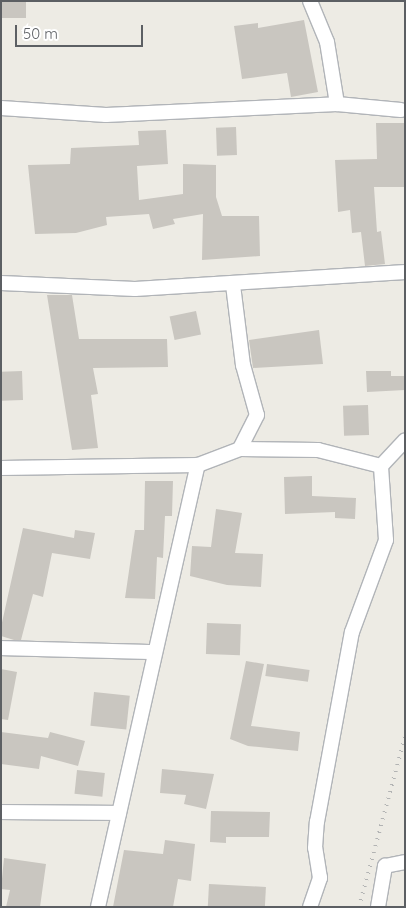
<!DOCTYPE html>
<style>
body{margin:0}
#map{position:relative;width:406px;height:908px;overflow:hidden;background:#edebe4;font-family:Quicksand,sans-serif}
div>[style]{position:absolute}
.building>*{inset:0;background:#c9c6c0;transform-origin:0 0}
.roads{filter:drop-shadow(1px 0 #b1b4b8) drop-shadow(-1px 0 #b1b4b8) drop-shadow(0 1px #b1b4b8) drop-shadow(0 -1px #b1b4b8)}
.street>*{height:14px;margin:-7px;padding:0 7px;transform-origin:7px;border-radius:7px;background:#fff}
.rail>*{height:4px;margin-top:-2px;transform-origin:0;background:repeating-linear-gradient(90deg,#b2b3b3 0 1px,transparent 0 7px)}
span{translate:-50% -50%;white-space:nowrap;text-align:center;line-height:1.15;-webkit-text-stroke:4.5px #fff;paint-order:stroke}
.frame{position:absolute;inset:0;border:2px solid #5c5f63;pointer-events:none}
.scale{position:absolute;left:15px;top:25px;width:128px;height:22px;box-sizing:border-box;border:2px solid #5c5f63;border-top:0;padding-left:6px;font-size:15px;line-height:18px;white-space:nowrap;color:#5c5f63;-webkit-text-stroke:4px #fff;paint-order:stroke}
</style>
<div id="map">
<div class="building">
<div style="left:1px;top:1px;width:25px;height:17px"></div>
<div style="clip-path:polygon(304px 20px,318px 92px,291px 97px,287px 73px,242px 79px,234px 26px,258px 23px,258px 28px)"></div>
<div style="clip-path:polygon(376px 123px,404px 123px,405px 187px,374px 187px,377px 232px,381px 231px,385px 264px,365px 266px,361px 232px,352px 233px,350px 210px,338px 212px,335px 160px,377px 159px)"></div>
<div style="left:236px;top:127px;width:28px;height:20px;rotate:88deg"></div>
<div style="clip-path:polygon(166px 130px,168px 164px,137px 166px,139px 200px,183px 194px,183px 164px,216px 165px,216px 197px,222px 216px,259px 216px,260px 256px,202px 260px,203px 214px,173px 219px,175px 224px,153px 229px,149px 214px,106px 217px,107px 225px,76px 233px,35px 234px,28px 165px,70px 164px,71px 148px,139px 145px,138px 131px)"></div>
<div style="clip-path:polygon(47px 295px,72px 295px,79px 339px,167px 339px,168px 367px,93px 368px,98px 394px,91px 395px,98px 448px,72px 450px)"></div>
<div style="left:196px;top:311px;width:24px;height:27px;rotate:78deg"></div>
<div style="clip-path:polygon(319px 330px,323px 364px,253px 368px,249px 340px)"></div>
<div style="left:22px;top:371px;width:29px;height:21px;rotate:88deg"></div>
<div style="clip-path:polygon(366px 371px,391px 371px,391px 376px,405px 376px,405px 390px,367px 392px)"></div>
<div style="left:368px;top:405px;width:30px;height:25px;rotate:88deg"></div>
<div style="clip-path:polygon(312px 476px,312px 496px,356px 498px,355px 519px,335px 518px,335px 512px,285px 514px,284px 477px)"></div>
<div style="clip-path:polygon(145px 481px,173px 481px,172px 516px,165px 516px,163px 558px,157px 557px,155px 599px,125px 598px,135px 530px,144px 530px)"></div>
<div style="clip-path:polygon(216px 509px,242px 513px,235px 553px,263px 554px,261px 587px,227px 585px,190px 576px,192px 546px,211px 547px)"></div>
<div style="clip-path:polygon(23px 528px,74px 538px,75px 530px,95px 533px,90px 559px,52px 553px,43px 597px,33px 594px,21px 640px,14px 640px,1px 636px,1px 627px)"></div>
<div style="left:207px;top:623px;width:34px;height:31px;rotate:2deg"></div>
<div style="clip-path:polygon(246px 661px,264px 664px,251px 726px,300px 732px,298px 751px,248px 746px,230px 739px)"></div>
<div style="left:267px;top:664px;width:43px;height:12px;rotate:8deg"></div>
<div style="clip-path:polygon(1px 669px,17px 672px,8px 720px,1px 719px)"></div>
<div style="left:94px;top:692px;width:36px;height:34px;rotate:6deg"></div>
<div style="clip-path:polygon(1px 732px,48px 738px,50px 732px,85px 741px,78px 766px,41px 756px,39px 769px,1px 764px)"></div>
<div style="clip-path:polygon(162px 769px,214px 774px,206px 809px,184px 804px,186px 795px,160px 793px)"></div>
<div style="left:77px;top:770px;width:28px;height:24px;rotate:6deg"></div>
<div style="clip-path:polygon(211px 811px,270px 812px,269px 837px,226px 837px,226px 843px,210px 842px)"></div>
<div style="clip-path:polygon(165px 840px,195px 844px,191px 881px,178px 879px,173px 907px,113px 907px,124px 850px,163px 854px)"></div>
<div style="clip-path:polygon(4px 858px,46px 864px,40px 907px,6px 907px,10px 890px,1px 889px)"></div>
<div style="left:209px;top:884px;width:57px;height:23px;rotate:3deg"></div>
</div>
<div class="roads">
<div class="street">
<div style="left:310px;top:1px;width:44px;rotate:67.5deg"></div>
<div style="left:327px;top:42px;width:63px;rotate:80.8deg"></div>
<div style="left:1px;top:108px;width:105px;rotate:3.8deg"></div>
<div style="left:106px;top:115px;width:231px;rotate:-2.7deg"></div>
<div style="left:337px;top:104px;width:64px;rotate:5.4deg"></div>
<div style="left:1px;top:283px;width:134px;rotate:2.6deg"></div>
<div style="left:135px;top:289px;width:271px;rotate:-3.6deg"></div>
<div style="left:233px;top:285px;width:81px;rotate:82.9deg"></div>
<div style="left:243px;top:365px;width:52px;rotate:74.4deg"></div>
<div style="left:257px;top:415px;width:38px;rotate:117deg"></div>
<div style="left:1px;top:468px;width:197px;rotate:-0.9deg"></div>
<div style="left:198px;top:465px;width:45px;rotate:-20.9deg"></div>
<div style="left:240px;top:449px;width:78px;rotate:0.7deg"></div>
<div style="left:318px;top:450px;width:65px;rotate:14.3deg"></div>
<div style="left:1px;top:648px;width:151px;rotate:1.5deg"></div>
<div style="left:1px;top:812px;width:118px;rotate:0.5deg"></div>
<div style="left:98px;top:907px;width:453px;rotate:-77.3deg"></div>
<div style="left:310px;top:907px;width:31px;rotate:-71deg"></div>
<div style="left:320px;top:878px;width:30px;rotate:-99deg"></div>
<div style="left:315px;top:848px;width:26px;rotate:-86deg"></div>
<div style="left:317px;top:822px;width:193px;rotate:-79.6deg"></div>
<div style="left:352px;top:632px;width:98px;rotate:-69.7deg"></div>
<div style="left:386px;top:540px;width:74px;rotate:-93.9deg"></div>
<div style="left:381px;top:466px;width:35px;rotate:-47deg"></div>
<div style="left:378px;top:907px;width:42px;rotate:-80.3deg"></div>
<div style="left:385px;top:866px;width:20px;rotate:-11deg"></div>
</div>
</div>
<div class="rail">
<div style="left:359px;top:907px;width:176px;rotate:-74.9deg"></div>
</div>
<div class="frame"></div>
<div class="scale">50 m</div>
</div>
